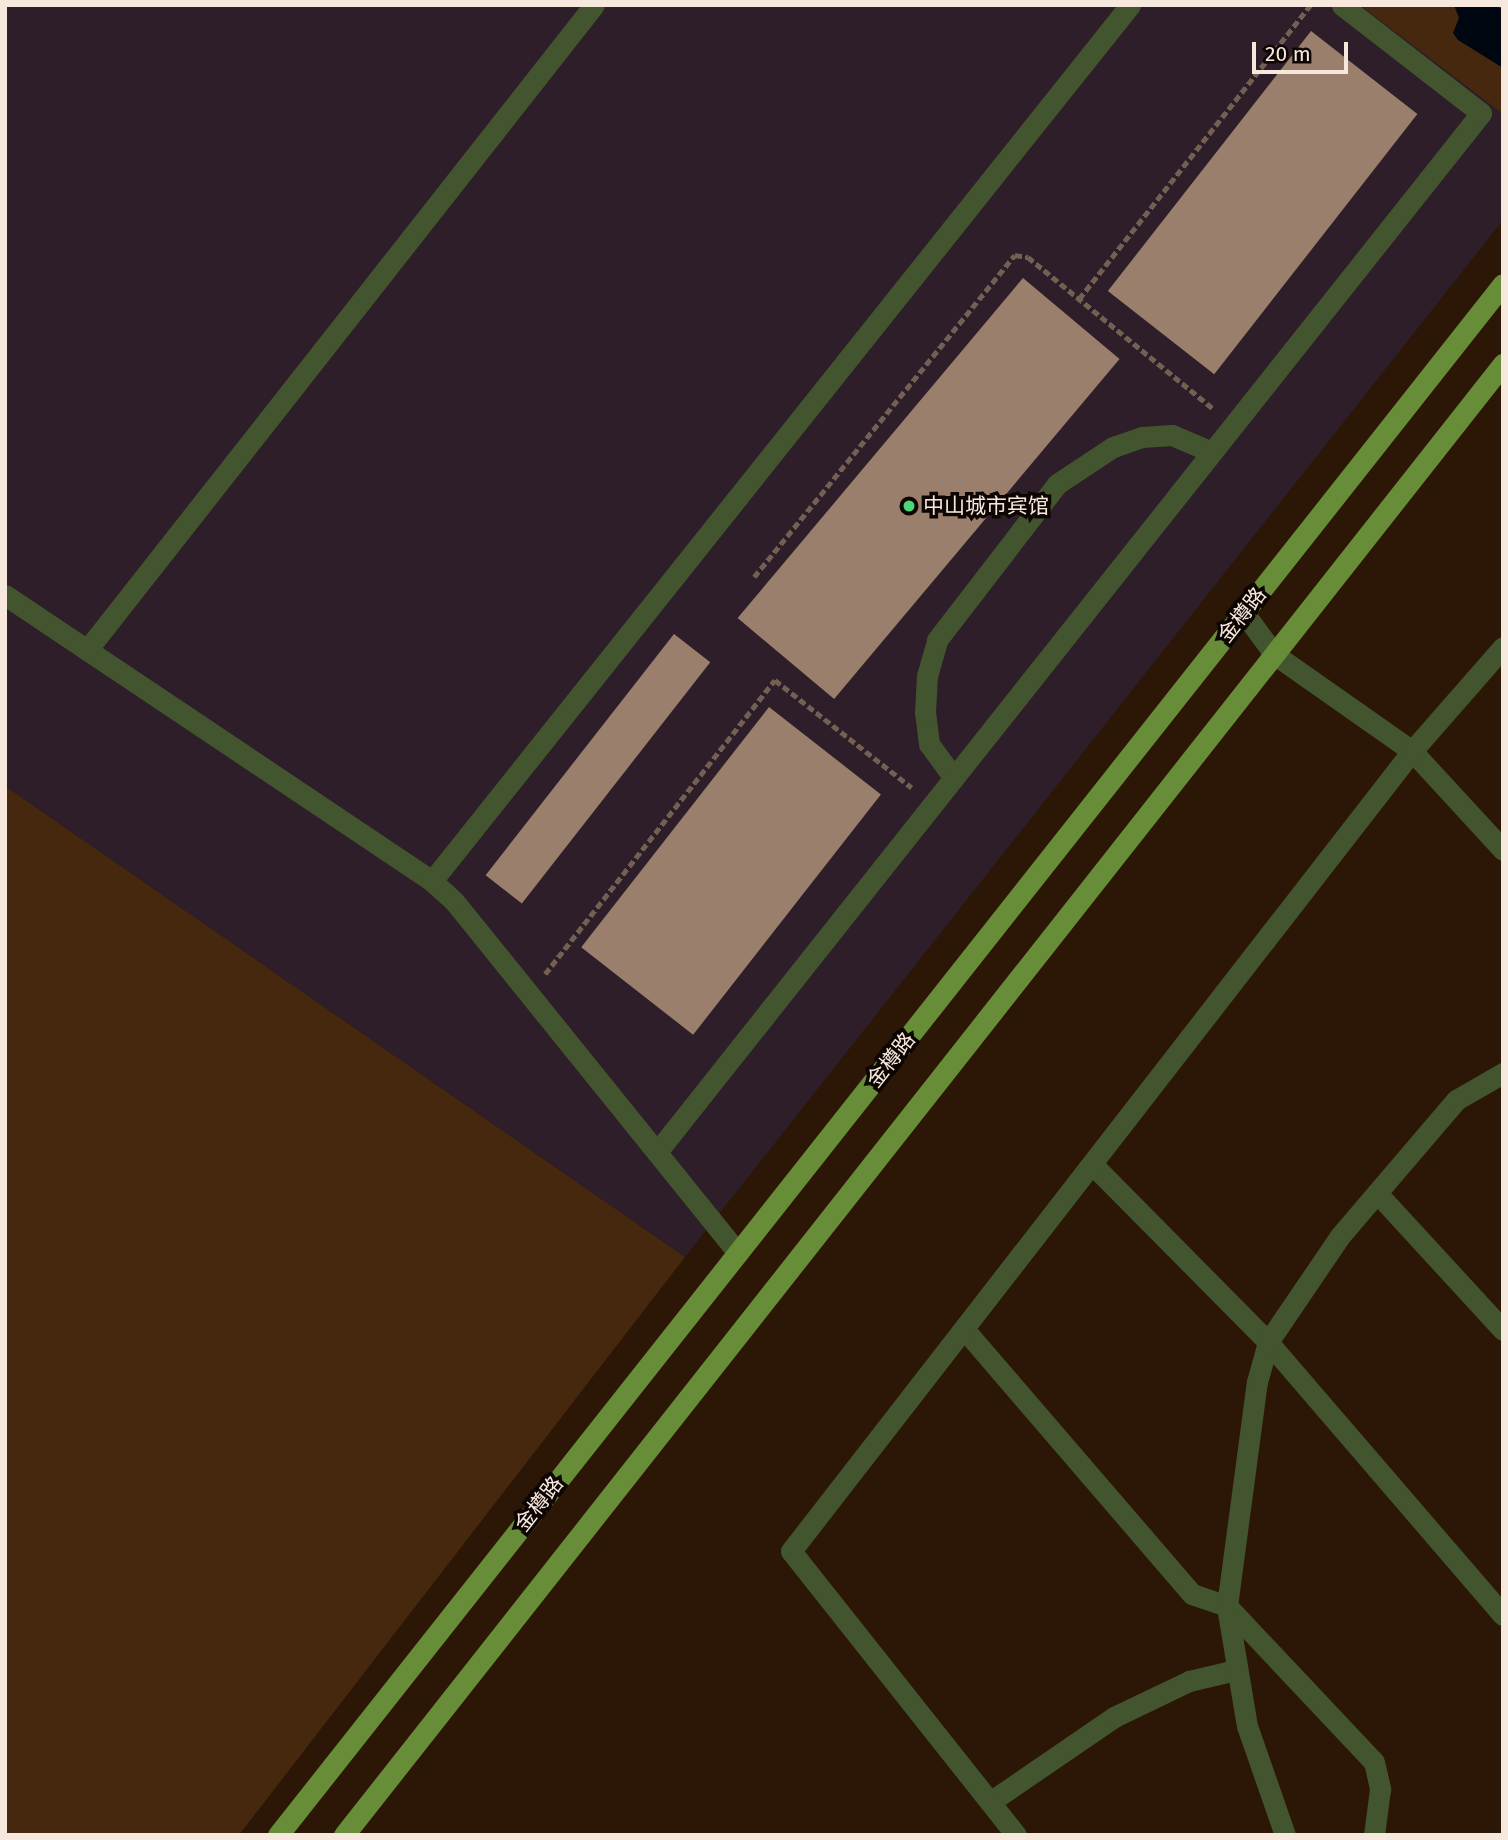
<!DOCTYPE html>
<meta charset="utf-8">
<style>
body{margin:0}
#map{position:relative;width:1508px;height:1840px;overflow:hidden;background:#2c1706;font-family:"Fira Sans","Noto Sans SC",sans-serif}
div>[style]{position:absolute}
.industrial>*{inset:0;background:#2d1e29}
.green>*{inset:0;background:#46280f}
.water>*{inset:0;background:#000710}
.building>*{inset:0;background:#9a806c;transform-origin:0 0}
.path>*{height:4.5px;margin-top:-2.25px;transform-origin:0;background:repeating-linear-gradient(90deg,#736052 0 7px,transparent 0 10.5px)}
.minor>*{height:21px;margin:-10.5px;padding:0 10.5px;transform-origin:10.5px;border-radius:10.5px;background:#43552e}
.major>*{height:21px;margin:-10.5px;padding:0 10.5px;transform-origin:10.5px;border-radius:10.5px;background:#688d38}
.dots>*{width:19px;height:19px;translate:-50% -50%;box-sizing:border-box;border:4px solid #0d0502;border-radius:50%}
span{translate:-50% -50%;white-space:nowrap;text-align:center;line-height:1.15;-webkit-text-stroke:7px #0d0502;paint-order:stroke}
.poi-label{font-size:21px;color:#f7e8de}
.left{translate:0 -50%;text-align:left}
.street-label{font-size:21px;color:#f7e8de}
.frame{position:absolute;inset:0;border:7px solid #f7e8de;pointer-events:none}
.scale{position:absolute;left:1252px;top:42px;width:96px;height:32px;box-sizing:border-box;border:4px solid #f7e8de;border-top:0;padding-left:9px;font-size:21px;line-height:24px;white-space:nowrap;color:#f7e8de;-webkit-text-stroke:5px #0d0502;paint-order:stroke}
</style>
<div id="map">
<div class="industrial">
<div style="clip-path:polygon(5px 5px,1503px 5px,1503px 220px,685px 1257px,5px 786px)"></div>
</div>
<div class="green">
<div style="clip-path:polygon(1360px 5px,1503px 5px,1503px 114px)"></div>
<div style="clip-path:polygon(5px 786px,685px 1257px,239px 1835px,5px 1835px)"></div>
</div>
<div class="water">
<div style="clip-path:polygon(1454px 5px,1495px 5px,1503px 10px,1503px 68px,1458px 40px,1453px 33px,1459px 18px)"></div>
</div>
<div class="building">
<div style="left:1311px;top:31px;width:135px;height:330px;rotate:38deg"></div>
<div style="left:1023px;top:278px;width:126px;height:444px;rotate:40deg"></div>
<div style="left:674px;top:634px;width:46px;height:306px;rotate:38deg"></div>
<div style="left:769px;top:707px;width:142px;height:305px;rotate:38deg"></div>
</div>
<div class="path">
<div style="left:1079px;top:299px;width:374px;rotate:-51.8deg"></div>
<div style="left:754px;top:577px;width:414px;rotate:-51deg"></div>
<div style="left:1015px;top:255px;width:13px;rotate:9deg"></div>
<div style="left:1028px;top:257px;width:240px;rotate:39.3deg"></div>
<div style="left:545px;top:974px;width:373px;rotate:-52deg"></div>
<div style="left:775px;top:680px;width:174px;rotate:38.2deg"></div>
</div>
<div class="minor">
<div style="left:5px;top:595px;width:514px;rotate:33.81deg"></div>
<div style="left:1244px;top:613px;width:51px;rotate:53.8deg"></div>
<div style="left:1274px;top:654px;width:169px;rotate:35.1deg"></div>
<div style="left:1412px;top:751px;width:134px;rotate:47.4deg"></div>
<div style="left:87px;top:650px;width:820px;rotate:-51.83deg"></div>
<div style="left:954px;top:778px;width:42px;rotate:-126.3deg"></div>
<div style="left:929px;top:744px;width:31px;rotate:-97deg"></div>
<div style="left:925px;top:713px;width:37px;rotate:-87deg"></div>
<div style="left:927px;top:676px;width:37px;rotate:-74deg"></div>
<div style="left:937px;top:640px;width:197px;rotate:-52.4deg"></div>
<div style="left:1057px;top:484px;width:67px;rotate:-33.5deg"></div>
<div style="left:1113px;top:447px;width:31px;rotate:-19deg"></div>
<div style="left:1142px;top:437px;width:30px;rotate:-4deg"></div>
<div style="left:1172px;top:435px;width:43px;rotate:23deg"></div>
<div style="left:657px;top:1152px;width:1326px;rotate:-51.58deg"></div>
<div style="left:1481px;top:113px;width:176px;rotate:-142.2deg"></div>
<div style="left:1092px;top:1164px;width:250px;rotate:45.3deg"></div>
<div style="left:1268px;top:1342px;width:360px;rotate:49.3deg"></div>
<div style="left:1377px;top:1193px;width:186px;rotate:47.4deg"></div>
<div style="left:738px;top:1253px;width:452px;rotate:-128.9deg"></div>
<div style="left:454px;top:901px;width:30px;rotate:-138deg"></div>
<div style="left:432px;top:881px;width:1120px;rotate:-51.45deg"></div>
<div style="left:964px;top:1329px;width:350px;rotate:49.3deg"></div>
<div style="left:1192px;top:1594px;width:37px;rotate:19deg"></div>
<div style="left:1227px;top:1606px;width:214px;rotate:46.7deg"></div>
<div style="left:1374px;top:1762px;width:28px;rotate:77deg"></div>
<div style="left:1380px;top:1789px;width:46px;rotate:97.4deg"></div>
<div style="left:990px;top:1802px;width:150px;rotate:-34.4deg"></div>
<div style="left:1114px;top:1717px;width:83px;rotate:-25.6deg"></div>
<div style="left:1189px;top:1681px;width:48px;rotate:-13.2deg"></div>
<div style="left:1016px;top:1835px;width:362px;rotate:-128.4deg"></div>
<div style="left:791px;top:1551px;width:1013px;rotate:-52.18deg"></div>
<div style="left:1412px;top:751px;width:138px;rotate:-48.8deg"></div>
<div style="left:1285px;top:1835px;width:115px;rotate:-109.2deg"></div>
<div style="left:1247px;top:1726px;width:122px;rotate:-99.5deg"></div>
<div style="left:1227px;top:1606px;width:226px;rotate:-82.4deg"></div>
<div style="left:1257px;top:1382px;width:41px;rotate:-74.6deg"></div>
<div style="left:1268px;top:1342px;width:128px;rotate:-55.8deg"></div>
<div style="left:1340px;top:1236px;width:179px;rotate:-49.5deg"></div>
<div style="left:1456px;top:1100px;width:54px;rotate:-29.9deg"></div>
</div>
<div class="major">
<div style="left:278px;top:1835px;width:1976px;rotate:-51.7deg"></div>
<div style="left:344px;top:1835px;width:1873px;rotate:-51.77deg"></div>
</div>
<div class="dots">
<div style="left:909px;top:506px;background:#49d778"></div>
</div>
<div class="poi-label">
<span class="left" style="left:923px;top:506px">中山城市宾馆</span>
</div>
<div class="street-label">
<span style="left:1242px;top:615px;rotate:-52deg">金樽路</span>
<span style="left:891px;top:1060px;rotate:-52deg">金樽路</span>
<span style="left:539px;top:1504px;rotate:-52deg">金樽路</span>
</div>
<div class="frame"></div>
<div class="scale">20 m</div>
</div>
